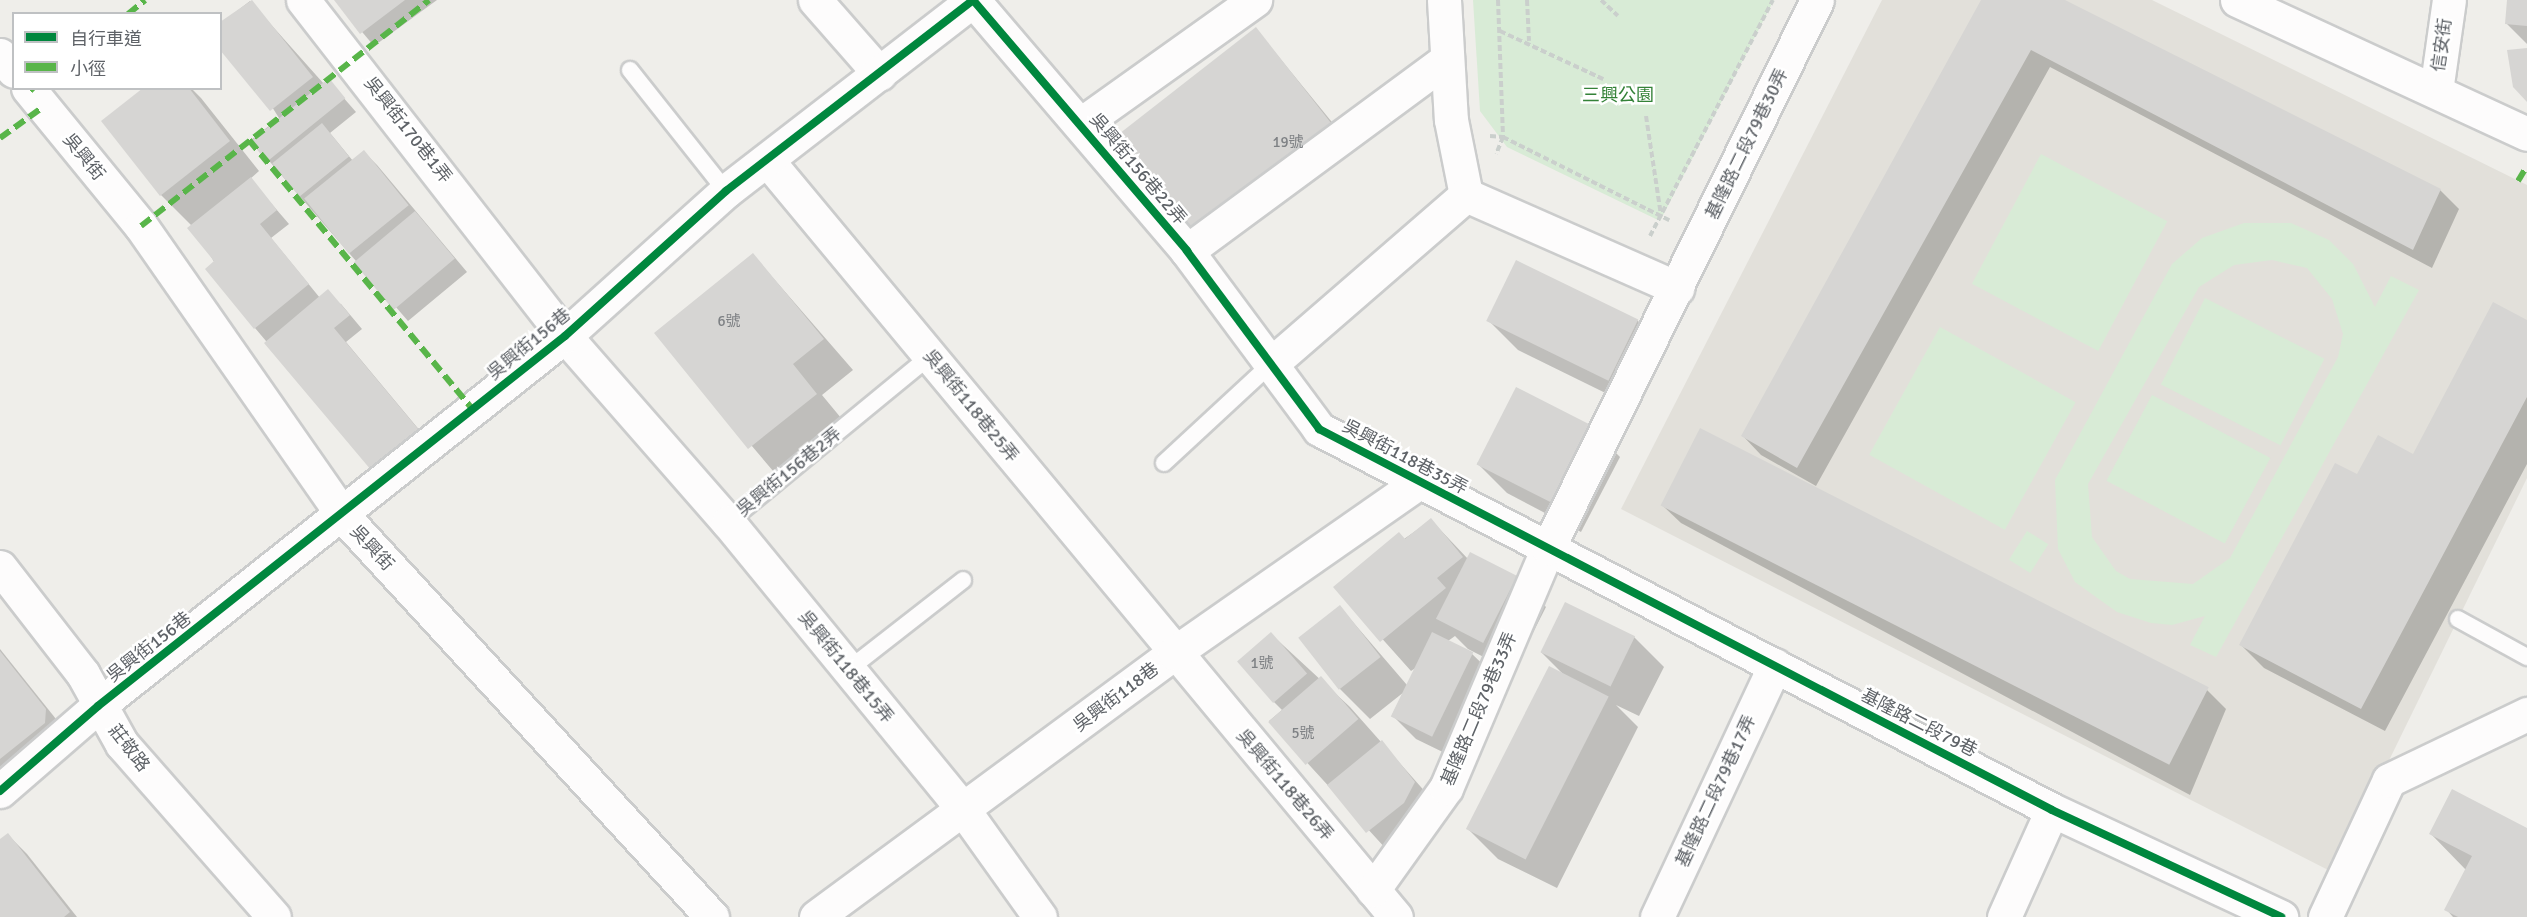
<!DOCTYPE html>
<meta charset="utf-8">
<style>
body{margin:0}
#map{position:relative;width:2527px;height:917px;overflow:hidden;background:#efeeea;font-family:Signika,"Noto Sans TC",sans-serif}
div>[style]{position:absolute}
.education>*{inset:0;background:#e2e0da}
.green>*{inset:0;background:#d8ebd6;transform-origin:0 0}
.shadow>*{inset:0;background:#0003}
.building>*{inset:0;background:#d6d5d3;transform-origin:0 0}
.path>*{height:4px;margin-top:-2px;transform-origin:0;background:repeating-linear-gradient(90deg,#cacfcc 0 6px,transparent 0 9px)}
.roads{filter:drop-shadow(2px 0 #cbcccc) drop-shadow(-2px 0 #cbcccc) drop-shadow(0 2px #cbcccc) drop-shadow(0 -2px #cbcccc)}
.lane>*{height:16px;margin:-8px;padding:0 8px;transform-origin:8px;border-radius:8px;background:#fdfcfc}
.street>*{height:33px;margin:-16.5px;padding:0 16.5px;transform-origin:16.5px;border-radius:16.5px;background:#fdfcfc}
.secondary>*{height:33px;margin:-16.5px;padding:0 16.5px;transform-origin:16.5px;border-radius:16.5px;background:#fdfcfc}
.quiet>*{height:6px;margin-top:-3px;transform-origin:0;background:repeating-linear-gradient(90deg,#58b549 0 12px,transparent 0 18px)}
.cycleway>*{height:8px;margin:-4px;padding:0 4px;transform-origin:4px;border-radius:4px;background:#00873e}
span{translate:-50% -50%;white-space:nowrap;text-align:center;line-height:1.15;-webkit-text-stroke:5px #fff;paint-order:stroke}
.number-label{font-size:15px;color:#7e8184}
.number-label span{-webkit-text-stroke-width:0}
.street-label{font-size:18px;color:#5f6368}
.park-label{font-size:18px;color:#348238}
.legend{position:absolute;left:12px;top:12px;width:210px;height:78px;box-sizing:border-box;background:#fff;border:2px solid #bfc1c3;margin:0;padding:8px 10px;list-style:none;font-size:18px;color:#5f6368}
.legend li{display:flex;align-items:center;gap:12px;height:30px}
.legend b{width:30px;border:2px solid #bfc1c3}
</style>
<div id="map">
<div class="education">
<div style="clip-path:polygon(1882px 0,2152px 0,2527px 185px,2527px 478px,2334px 873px,1621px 509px)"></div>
</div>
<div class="green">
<div style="clip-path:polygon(1473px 0,1774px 0,1660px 221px,1507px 147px,1480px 111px)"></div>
<div style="left:2041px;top:154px;width:143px;height:147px;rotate:28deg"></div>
<div style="clip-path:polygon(evenodd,2244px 223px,2291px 223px,2329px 240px,2353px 264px,2375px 307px,2391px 276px,2419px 290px,2216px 657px,2190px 645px,2205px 616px,2172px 625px,2151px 623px,2117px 612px,2075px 582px,2058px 549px,2055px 480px,2172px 264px,2202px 238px,2244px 223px,2272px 260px,2307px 268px,2332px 299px,2343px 334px,2338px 357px,2230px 558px,2193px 584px,2130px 579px,2116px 571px,2092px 537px,2088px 484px,2199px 287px,2234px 265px,2272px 260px)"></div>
<div style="left:2205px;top:298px;width:134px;height:97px;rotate:27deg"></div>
<div style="left:1940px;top:327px;width:155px;height:146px;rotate:29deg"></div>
<div style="left:2152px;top:395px;width:134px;height:97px;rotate:28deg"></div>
<div style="left:2027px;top:531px;width:25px;height:34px;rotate:32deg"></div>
</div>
<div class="shadow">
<div style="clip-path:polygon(335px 0,437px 0,374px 46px)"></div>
<div style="clip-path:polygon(1983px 0,2062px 0,2440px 190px,2459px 209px,2432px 268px,2050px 67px,1816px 486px,1761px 455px,1743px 436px)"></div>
<div style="clip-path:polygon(2508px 0,2527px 0,2527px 44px,2507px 24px)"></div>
<div style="clip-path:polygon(250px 1px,324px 84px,328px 80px,356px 112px,330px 133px,353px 161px,364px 152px,377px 165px,467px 272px,408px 321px,251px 140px,279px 118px,220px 24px)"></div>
<div style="clip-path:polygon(1256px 29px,1349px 143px,1211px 253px)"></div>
<div style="clip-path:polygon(146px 88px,191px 88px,201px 98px,259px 171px,250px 179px,289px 224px,271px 238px,320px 298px,341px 304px,362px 329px,346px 342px,431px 444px,385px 482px,255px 328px,192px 226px,161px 195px)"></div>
<div style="clip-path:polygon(753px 255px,853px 370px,822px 395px,846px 424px,779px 478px,656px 333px)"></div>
<div style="clip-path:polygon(1488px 320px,1637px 320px,1667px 350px,1638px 409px,1518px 350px)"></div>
<div style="clip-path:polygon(2527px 321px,2527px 464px,2385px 731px,2264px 668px,2240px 644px,2358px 476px,2413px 456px)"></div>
<div style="clip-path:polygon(1590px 427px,1620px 457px,1581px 532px,1507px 493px,1477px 463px)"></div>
<div style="clip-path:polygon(1701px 430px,2207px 690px,2226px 709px,2190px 795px,1681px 523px,1662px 505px)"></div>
<div style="clip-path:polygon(1431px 520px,1468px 559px,1516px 577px,1546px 607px,1513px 672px,1468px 649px,1455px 636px,1448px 641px,1471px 653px,1496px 677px,1455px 758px,1416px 739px,1392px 715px,1404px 692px,1370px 719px,1340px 689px,1340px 607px,1407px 685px,1417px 667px,1411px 671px,1336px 587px)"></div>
<div style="clip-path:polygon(1271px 634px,1350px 707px,1444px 813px,1398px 862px,1269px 721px,1282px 710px,1274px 702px)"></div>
<div style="clip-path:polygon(1634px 637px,1664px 667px,1639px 716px,1616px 705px,1638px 727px,1557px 888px,1498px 859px,1468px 829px,1562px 673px,1541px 652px)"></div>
<div style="clip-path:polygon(0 649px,64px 729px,13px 782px,0 768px)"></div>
<div style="clip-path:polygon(2527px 830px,2527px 917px,2453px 917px,2446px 909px,2466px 870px,2431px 834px)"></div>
<div style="clip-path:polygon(8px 835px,27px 854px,77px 917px,0 917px,0 841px)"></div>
</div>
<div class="building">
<div style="clip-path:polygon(252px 0,313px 77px,270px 111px,220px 50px,220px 22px)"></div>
<div style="clip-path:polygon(334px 0,405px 0,360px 34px)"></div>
<div style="clip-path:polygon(1981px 0,2065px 0,2441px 189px,2413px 250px,2031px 50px,1797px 468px,1741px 436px)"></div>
<div style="clip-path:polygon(2507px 0,2527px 0,2527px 26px,2505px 24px)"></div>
<div style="left:1256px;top:27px;width:131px;height:180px;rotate:52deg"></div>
<div style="clip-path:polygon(2527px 48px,2527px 102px,2513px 87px,2507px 50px)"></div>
<div style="left:329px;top:78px;width:26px;height:101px;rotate:51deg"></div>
<div style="clip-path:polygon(143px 88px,189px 88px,230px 141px,160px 196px,101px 121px)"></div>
<div style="left:322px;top:123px;width:43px;height:64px;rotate:51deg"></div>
<div style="left:364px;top:150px;width:71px;height:77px;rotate:51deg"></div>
<div style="clip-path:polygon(251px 177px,277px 210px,260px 224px,309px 284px,254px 329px,205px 269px,214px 261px,187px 228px)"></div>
<div style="left:415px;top:211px;width:62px;height:80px;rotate:50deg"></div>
<div style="clip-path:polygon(753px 253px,824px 339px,793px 364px,817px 394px,748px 449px,654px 333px)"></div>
<div style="left:1516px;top:260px;width:136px;height:68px;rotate:26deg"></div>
<div style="clip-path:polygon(328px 289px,350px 315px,334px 328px,419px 430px,371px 470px,264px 343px)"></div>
<div style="clip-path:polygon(2493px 302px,2527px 320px,2527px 397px,2361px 709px,2239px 645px,2335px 463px,2357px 474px,2378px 435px,2413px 454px)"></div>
<div style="left:1516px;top:387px;width:85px;height:87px;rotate:27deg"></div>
<div style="left:1700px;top:428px;width:571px;height:87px;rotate:27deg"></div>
<div style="clip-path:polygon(1431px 518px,1463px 557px,1437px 578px,1446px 588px,1380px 642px,1333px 587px,1399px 532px,1405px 539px)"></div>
<div style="left:1470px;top:552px;width:53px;height:75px;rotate:27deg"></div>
<div style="left:1565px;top:602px;width:78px;height:56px;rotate:26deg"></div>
<div style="left:1340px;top:605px;width:66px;height:53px;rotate:52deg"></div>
<div style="left:1271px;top:632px;width:55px;height:45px;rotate:49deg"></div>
<div style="left:1432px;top:632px;width:46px;height:94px;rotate:26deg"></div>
<div style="clip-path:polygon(0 651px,46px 709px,45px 723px,0 759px)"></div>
<div style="left:1549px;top:666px;width:67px;height:183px;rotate:27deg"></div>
<div style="left:1321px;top:676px;width:57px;height:70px;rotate:49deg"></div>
<div style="clip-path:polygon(1382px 740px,1415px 782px,1404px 803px,1366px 833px,1327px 785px)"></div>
<div style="clip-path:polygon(2452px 789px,2527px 828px,2527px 917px,2458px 917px,2444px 910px,2472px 856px,2429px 834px)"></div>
<div style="clip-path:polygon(8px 833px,70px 912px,64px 917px,0 917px,0 839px)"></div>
</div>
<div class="path">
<div style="left:1498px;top:0;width:137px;rotate:87.9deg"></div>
<div style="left:1503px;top:137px;width:186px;rotate:26.6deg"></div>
<div style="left:1527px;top:0;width:41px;rotate:87.2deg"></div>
<div style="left:1601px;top:0;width:23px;rotate:43deg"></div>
<div style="left:1500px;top:31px;width:114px;rotate:25deg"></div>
<div style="left:1646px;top:116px;width:100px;rotate:81.4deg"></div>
<div style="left:1490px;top:136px;width:13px;rotate:4deg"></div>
<div style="left:1503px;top:137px;width:18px;rotate:112deg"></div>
<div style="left:1650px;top:236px;width:266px;rotate:-62.5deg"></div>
</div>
<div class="roads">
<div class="lane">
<div style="left:630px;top:70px;width:154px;rotate:51.6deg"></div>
<div style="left:1164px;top:463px;width:146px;rotate:-42.8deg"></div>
<div style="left:728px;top:522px;width:261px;rotate:-39.4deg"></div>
<div style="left:2458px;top:619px;width:79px;rotate:28.8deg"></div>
<div style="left:848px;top:670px;width:146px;rotate:-38deg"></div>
</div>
<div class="street">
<div style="left:303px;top:0;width:426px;rotate:52.1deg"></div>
<div style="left:565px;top:336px;width:247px;rotate:48.8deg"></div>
<div style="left:728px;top:522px;width:375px;rotate:50.7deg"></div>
<div style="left:965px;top:812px;width:129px;rotate:54.5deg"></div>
<div style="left:815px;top:0;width:98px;rotate:48.7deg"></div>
<div style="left:973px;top:0;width:330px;rotate:49.5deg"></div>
<div style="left:1187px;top:251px;width:222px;rotate:53.4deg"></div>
<div style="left:1319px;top:429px;width:826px;rotate:27.46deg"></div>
<div style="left:2052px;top:810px;width:253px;rotate:25deg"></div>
<div style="left:1444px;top:0;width:120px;rotate:86.7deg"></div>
<div style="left:1451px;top:120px;width:76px;rotate:78.7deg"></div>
<div style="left:2237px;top:0;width:319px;rotate:24.8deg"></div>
<div style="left:0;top:55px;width:21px;rotate:49deg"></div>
<div style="left:28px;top:88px;width:178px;rotate:50.7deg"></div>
<div style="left:141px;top:226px;width:353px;rotate:55.1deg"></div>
<div style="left:343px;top:516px;width:545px;rotate:47.38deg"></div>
<div style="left:2436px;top:91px;width:92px;rotate:-81.9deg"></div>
<div style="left:1081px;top:124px;width:214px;rotate:-35.5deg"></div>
<div style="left:767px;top:160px;width:984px;rotate:50.28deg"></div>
<div style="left:1466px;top:195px;width:231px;rotate:23.8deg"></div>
<div style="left:1187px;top:251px;width:323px;rotate:-36.4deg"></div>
<div style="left:1271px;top:364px;width:258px;rotate:-40.9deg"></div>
<div style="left:0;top:791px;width:130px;rotate:-40.9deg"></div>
<div style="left:98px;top:706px;width:596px;rotate:-38.39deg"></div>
<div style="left:565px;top:336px;width:217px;rotate:-42deg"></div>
<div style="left:726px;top:191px;width:312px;rotate:-37.7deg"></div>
<div style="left:1373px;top:890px;width:125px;rotate:-54.4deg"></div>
<div style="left:1446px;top:788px;width:261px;rotate:-67deg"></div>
<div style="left:1548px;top:548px;width:610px;rotate:-63.85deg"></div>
<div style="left:816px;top:917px;width:445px;rotate:-36.4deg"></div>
<div style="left:1174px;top:653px;width:299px;rotate:-34.9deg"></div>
<div style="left:1657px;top:917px;width:278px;rotate:-64.9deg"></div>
<div style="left:2004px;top:917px;width:117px;rotate:-65.8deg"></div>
<div style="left:2325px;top:917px;width:151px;rotate:-65deg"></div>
<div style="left:2389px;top:780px;width:153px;rotate:-25.6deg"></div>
</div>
<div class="secondary">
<div style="left:0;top:567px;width:135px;rotate:52.2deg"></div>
<div style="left:83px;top:674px;width:80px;rotate:60.9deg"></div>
<div style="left:122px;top:744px;width:230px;rotate:48.7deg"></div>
</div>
</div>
<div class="quiet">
<div style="left:128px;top:14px;width:22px;rotate:-39deg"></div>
<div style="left:30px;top:91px;width:4px;rotate:-45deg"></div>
<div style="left:0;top:138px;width:53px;rotate:-35.8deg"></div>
<div style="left:249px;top:140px;width:349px;rotate:50.3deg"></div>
<div style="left:2518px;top:181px;width:17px;rotate:-59deg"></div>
<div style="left:141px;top:226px;width:366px;rotate:-38.1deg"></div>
</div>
<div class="cycleway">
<div style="left:973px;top:0;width:330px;rotate:49.5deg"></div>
<div style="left:1187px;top:251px;width:222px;rotate:53.4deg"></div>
<div style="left:1319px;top:429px;width:826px;rotate:27.46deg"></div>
<div style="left:2052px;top:810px;width:253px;rotate:25deg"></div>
<div style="left:0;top:791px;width:130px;rotate:-40.9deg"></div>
<div style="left:98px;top:706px;width:596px;rotate:-38.39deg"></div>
<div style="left:565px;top:336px;width:217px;rotate:-42deg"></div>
<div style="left:726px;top:191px;width:312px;rotate:-37.7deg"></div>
</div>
<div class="number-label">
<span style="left:1288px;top:143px">19號</span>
<span style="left:729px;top:322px">6號</span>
<span style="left:1262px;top:664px">1號</span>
<span style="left:1303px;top:734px">5號</span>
</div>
<div class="street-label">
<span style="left:2442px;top:45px;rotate:-82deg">信安街</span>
<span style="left:408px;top:130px;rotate:52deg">吳興街170巷1弄</span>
<span style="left:1747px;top:144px;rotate:-64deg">基隆路二段79巷30弄</span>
<span style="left:84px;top:157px;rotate:51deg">吳興街</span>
<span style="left:1138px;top:169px;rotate:50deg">吳興街156巷22弄</span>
<span style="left:529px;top:344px;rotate:-39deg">吳興街156巷</span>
<span style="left:971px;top:406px;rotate:51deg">吳興街118巷25弄</span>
<span style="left:1405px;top:457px;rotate:28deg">吳興街118巷35弄</span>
<span style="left:789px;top:472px;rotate:-39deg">吳興街156巷2弄</span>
<span style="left:372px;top:548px;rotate:47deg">吳興街</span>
<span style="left:149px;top:647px;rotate:-38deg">吳興街156巷</span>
<span style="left:846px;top:667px;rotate:51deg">吳興街118巷15弄</span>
<span style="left:1116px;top:697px;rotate:-37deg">吳興街118巷</span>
<span style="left:1479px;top:709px;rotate:-67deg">基隆路二段79巷33弄</span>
<span style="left:1919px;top:723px;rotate:27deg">基隆路二段79巷</span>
<span style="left:129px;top:748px;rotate:52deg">莊敬路</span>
<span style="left:1285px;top:785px;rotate:50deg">吳興街118巷26弄</span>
<span style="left:1716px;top:791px;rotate:-65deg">基隆路二段79巷17弄</span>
</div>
<div class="park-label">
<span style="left:1618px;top:95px">三興公園</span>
</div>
<ul class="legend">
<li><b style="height:8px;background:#00873e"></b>自行車道</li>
<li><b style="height:8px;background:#58b549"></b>小徑</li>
</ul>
</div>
